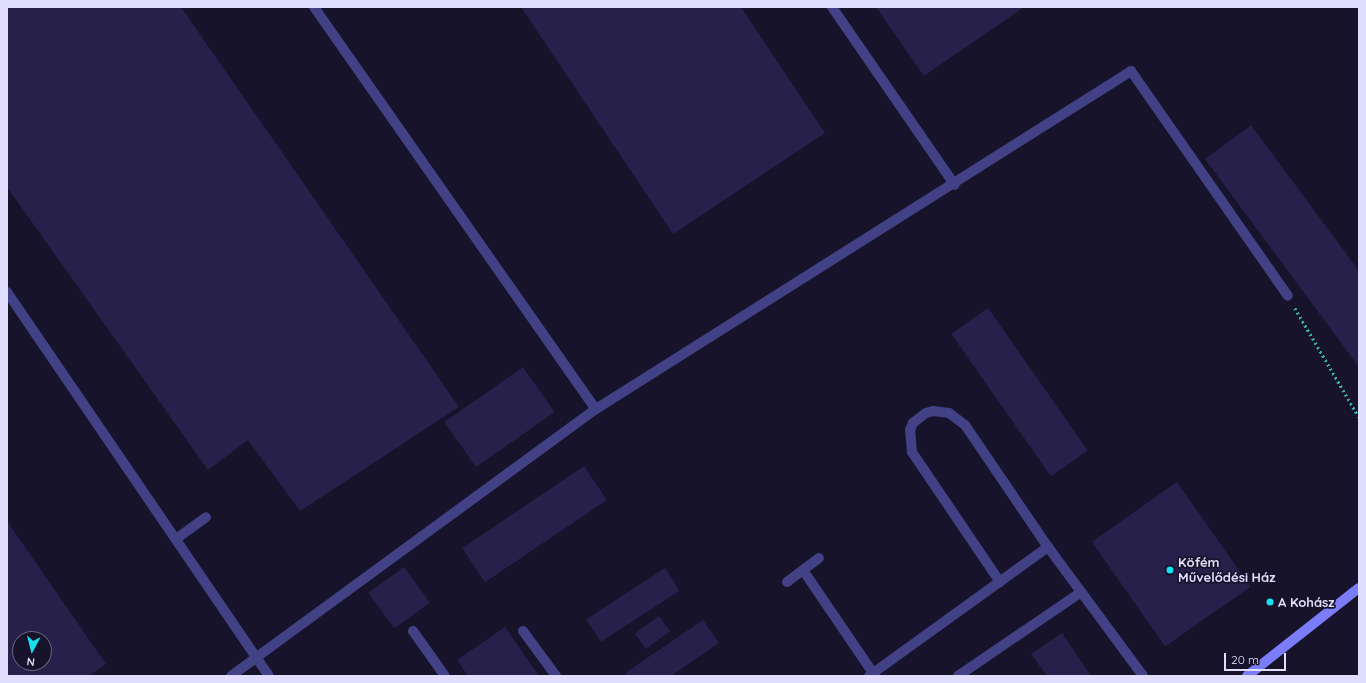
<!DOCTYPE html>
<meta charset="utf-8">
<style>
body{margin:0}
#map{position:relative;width:1366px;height:683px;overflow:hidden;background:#16132a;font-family:Quicksand,sans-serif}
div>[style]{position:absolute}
.building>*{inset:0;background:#27204a;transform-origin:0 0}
.path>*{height:2.5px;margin-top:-1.25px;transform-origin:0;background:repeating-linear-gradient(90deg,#39b6ab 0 2px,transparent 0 5px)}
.lane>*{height:10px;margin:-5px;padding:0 5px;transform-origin:5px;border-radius:5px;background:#424186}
.secondary>*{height:10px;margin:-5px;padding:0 5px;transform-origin:5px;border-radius:5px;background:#7b7cf7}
.dots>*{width:11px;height:11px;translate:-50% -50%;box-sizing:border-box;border:2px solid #16132a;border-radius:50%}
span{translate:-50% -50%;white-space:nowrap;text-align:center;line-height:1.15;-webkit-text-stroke:3.5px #16132a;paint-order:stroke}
.poi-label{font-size:13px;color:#e1defd;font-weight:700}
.left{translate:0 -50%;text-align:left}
.frame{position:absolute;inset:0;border:8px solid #e1defd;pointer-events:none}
.north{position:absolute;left:12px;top:631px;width:40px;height:40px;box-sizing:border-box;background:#16132a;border:1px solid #67647e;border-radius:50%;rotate:187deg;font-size:11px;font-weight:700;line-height:16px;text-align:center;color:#e1defd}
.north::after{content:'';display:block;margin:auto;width:14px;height:18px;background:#17e0f0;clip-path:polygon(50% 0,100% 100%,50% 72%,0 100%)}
.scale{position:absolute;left:1224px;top:653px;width:62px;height:18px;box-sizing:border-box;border:2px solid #e1defd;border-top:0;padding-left:5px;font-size:12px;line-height:14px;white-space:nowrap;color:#e1defd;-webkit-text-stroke:3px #16132a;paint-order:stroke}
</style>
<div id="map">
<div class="building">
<div style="clip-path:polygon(7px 7px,181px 7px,459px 407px,300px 511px,248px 440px,208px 470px,7px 187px)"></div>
<div style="clip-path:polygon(521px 7px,741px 7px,825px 133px,673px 234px)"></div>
<div style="clip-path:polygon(876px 7px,1024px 7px,924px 76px)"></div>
<div style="clip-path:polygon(1251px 125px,1359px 271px,1359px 367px,1205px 159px)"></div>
<div style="left:988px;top:308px;width:174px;height:45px;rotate:55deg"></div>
<div style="left:523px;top:367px;width:55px;height:96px;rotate:55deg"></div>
<div style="left:584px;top:466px;width:41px;height:147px;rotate:56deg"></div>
<div style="left:1177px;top:482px;width:128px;height:104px;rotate:55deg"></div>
<div style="clip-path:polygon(evenodd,7px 521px,106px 664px,89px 676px,7px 676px,7px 521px,20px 639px,44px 639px,44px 663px,20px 663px,20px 639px)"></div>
<div style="left:404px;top:567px;width:44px;height:44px;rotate:54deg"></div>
<div style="left:665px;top:568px;width:27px;height:94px;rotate:57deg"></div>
<div style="left:659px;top:616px;width:19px;height:30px;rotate:54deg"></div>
<div style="clip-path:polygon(703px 620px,719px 643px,671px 676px,627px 676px,625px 673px)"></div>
<div style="clip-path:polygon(505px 627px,539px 676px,468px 676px,457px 660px)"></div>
<div style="clip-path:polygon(1062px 633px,1091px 676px,1047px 676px,1031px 654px)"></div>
</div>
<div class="path">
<div style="left:1295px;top:308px;width:126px;rotate:59.6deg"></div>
</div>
<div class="lane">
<div style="left:314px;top:7px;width:491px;rotate:55deg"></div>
<div style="left:832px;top:7px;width:216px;rotate:55.4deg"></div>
<div style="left:7px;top:292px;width:465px;rotate:55.7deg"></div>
<div style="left:176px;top:539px;width:37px;rotate:-36deg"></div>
<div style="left:803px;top:570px;width:128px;rotate:55.8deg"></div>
<div style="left:787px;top:582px;width:40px;rotate:-37deg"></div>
<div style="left:1000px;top:582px;width:157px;rotate:-124.1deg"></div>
<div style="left:912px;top:452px;width:22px;rotate:-95deg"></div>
<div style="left:910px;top:430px;width:8px;rotate:-67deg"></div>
<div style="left:913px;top:423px;width:16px;rotate:-38deg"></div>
<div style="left:926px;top:413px;width:7px;rotate:-16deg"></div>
<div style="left:933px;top:411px;width:16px;rotate:7deg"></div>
<div style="left:949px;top:413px;width:20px;rotate:37deg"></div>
<div style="left:965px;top:425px;width:148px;rotate:55.8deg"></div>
<div style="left:1048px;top:547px;width:160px;rotate:53.6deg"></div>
<div style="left:413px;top:631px;width:55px;rotate:54.6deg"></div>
<div style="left:523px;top:631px;width:56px;rotate:53.7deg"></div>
<div style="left:231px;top:676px;width:452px;rotate:-36.2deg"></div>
<div style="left:596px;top:409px;width:633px;rotate:-32.28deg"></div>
<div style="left:1131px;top:71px;width:274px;rotate:55.1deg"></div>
<div style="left:869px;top:676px;width:221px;rotate:-35.8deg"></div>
<div style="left:958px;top:676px;width:149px;rotate:-34.3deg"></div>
</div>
<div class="secondary">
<div style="left:1247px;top:676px;width:142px;rotate:-38.2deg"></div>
</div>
<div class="dots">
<div style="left:1170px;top:570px;background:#17e0f0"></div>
<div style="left:1270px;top:602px;background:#17e0f0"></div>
</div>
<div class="poi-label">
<span class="left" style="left:1178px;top:570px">Köfém<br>Művelődési Ház</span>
<span class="left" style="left:1278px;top:602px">A Kohász</span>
</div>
<div class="frame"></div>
<div class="north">N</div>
<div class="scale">20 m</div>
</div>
